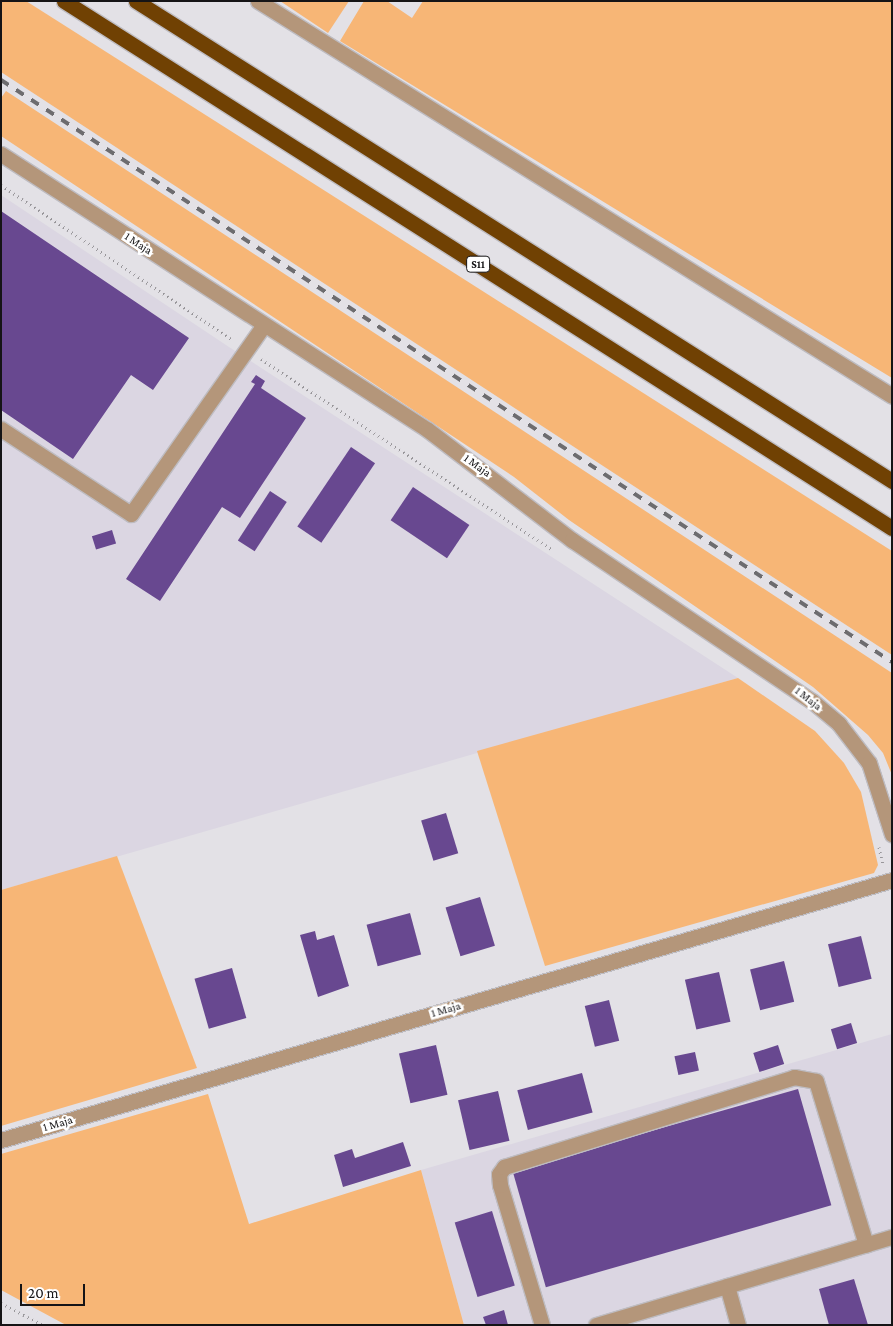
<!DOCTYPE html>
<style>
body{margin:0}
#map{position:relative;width:893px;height:1326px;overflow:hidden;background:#e3e1e6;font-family:"Crimson Pro",serif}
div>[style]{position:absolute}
.built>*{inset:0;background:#dbd6e2}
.green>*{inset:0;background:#f7b676}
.building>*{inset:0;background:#684890;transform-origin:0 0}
.path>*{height:3px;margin-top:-1.5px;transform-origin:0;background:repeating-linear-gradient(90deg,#98969a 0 1px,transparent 0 5px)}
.roads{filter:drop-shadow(1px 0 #bebcc1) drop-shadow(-1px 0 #bebcc1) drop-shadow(0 1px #bebcc1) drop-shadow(0 -1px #bebcc1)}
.minor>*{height:15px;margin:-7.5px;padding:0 7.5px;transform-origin:7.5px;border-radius:7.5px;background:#b4967a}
.highway>*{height:15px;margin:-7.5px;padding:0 7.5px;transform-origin:7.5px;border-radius:7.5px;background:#704103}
.rail>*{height:4px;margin-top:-2px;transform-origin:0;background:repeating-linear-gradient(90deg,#6d6c6f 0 9px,transparent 0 18px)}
span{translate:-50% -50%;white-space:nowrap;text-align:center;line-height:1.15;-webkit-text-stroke:5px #fff;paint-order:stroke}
.shield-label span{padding:1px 4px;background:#fff;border:1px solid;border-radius:4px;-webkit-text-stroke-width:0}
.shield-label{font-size:11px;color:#151416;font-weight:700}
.street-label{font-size:12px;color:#151416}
.frame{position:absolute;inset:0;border:2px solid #151416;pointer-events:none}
.scale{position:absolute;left:20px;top:1284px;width:65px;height:22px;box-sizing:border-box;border:2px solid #151416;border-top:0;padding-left:6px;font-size:15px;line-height:18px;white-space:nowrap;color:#151416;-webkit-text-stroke:4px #fff;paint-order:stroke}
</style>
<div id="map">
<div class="built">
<div style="clip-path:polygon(1px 195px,229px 347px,738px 678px,1px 890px)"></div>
<div style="clip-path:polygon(892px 1034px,892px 1325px,464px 1325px,421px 1170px)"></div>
</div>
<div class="green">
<div style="clip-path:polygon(1px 1px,26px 1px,892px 551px,892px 655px,1px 72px)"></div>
<div style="clip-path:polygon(280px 1px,349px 1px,328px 33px)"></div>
<div style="clip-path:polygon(364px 1px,387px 1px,412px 18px,423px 1px,892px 1px,892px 378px,340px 41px)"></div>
<div style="clip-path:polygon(6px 91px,892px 673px,892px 775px,883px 753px,868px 735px,813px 687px,569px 520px,514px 477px,1px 136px,1px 98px)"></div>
<div style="clip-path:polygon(738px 678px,815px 731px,844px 763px,861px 792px,878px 865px,874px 873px,545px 966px,477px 751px)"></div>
<div style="clip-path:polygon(117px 856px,197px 1068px,1px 1126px,1px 890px)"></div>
<div style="clip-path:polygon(208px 1094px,249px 1224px,421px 1170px,464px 1325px,66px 1325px,1px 1290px,1px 1154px)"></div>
</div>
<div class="building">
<div style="clip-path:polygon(1px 211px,189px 338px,153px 390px,131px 375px,73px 459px,1px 410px)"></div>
<div style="clip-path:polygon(256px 375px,265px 381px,261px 388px,306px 418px,240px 518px,222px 507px,160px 601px,126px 579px,255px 384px,251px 382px)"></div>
<div style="left:351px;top:447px;width:29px;height:96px;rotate:34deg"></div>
<div style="left:413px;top:487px;width:68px;height:40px;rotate:34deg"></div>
<div style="left:270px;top:491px;width:20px;height:59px;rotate:33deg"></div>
<div style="left:112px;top:530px;width:14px;height:21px;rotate:73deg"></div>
<div style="left:446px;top:813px;width:42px;height:26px;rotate:73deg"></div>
<div style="left:480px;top:897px;width:51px;height:36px;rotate:73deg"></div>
<div style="left:410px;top:913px;width:43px;height:45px;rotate:75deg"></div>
<div style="clip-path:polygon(315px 931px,317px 940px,334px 935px,349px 986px,318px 997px,300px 935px)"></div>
<div style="left:861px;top:936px;width:44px;height:34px;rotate:76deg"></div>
<div style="left:784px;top:961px;width:42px;height:35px;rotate:76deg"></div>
<div style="left:232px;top:968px;width:52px;height:39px;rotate:74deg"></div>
<div style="left:719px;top:972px;width:51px;height:35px;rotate:77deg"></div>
<div style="left:609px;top:1000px;width:42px;height:25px;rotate:76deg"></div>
<div style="left:851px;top:1023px;width:21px;height:21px;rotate:73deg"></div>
<div style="left:436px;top:1045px;width:51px;height:38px;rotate:77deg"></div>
<div style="left:778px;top:1045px;width:20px;height:26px;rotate:72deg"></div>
<div style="left:695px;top:1052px;width:19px;height:21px;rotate:78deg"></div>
<div style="left:582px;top:1073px;width:41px;height:67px;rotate:75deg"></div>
<div style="left:798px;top:1089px;width:121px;height:297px;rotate:74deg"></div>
<div style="left:498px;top:1091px;width:51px;height:41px;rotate:77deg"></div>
<div style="clip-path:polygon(403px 1142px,411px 1166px,343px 1187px,334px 1155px,352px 1149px,355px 1158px)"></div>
<div style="left:492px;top:1211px;width:78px;height:39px;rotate:73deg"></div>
<div style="clip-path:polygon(854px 1279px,868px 1325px,829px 1325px,819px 1289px)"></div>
<div style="clip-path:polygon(504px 1310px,508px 1325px,486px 1325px,483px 1317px)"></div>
</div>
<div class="path">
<div style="left:1px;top:185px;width:277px;rotate:33.8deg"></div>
<div style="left:261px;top:359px;width:347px;rotate:33.2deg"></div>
<div style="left:879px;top:847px;width:18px;rotate:77deg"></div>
<div style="left:1px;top:1303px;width:47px;rotate:27.6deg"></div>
</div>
<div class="roads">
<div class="minor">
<div style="left:258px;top:1px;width:747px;rotate:31.92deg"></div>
<div style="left:1px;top:154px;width:508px;rotate:32.88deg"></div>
<div style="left:428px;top:430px;width:181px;rotate:37.4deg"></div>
<div style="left:572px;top:540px;width:289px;rotate:33.9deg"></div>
<div style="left:812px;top:701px;width:35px;rotate:40deg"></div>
<div style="left:839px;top:724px;width:49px;rotate:52.4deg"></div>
<div style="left:869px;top:763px;width:75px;rotate:72.1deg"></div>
<div style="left:1px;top:429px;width:155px;rotate:33.2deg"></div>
<div style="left:131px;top:514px;width:230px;rotate:-54.9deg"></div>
<div style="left:1px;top:1140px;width:928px;rotate:-16.27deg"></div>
<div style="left:727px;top:1286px;width:41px;rotate:74.2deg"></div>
<div style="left:542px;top:1325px;width:146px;rotate:-106.7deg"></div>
<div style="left:500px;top:1185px;width:11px;rotate:-95deg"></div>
<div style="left:499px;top:1174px;width:9px;rotate:-54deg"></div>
<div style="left:504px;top:1167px;width:304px;rotate:-17.2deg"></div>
<div style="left:794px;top:1077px;width:22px;rotate:10deg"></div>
<div style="left:816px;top:1081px;width:171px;rotate:73deg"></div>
<div style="left:596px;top:1325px;width:309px;rotate:-16.6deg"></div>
</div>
<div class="highway">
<div style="left:64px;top:1px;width:981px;rotate:32.48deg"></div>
<div style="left:136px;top:1px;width:896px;rotate:32.41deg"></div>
</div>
</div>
<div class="rail">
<div style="left:1px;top:80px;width:1064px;rotate:33.15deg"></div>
</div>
<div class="shield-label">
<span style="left:478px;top:264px">S11</span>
</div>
<div class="street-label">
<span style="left:138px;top:244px;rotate:33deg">1 Maja</span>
<span style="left:477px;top:466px;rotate:36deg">1 Maja</span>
<span style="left:808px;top:699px;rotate:38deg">1 Maja</span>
<span style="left:446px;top:1010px;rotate:-16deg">1 Maja</span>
<span style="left:58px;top:1124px;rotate:-16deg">1 Maja</span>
</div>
<div class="frame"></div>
<div class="scale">20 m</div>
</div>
